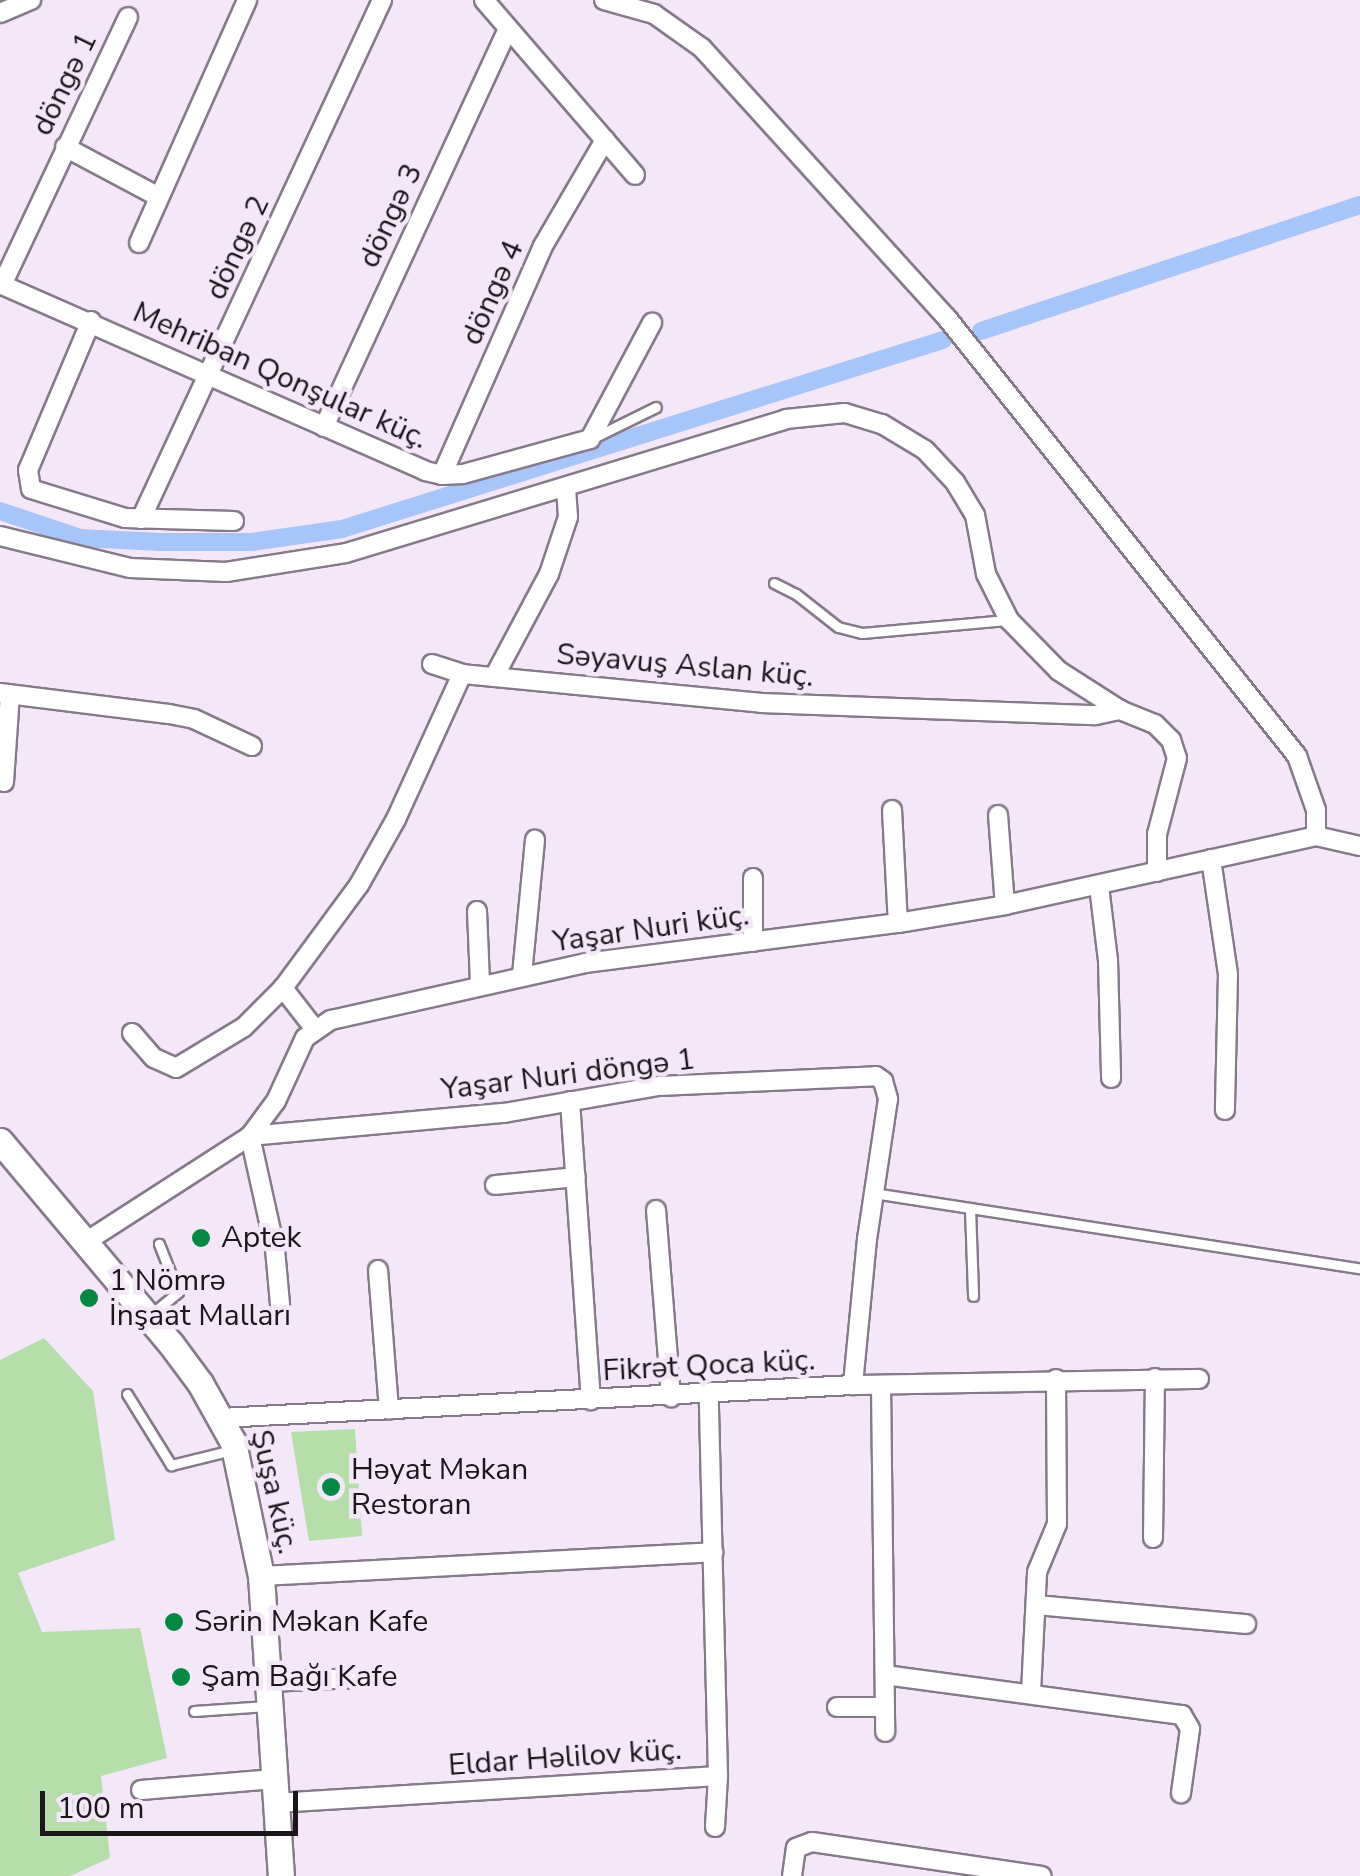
<!DOCTYPE html>
<meta charset="utf-8">
<style>
body{margin:0}
#map{position:relative;width:1360px;height:1876px;overflow:hidden;background:#f4e7f8;font-family:"Nunito Sans",sans-serif}
div>[style]{position:absolute}
.green>*{inset:0;background:#b5deab}
.canal>*{height:18px;margin:-9px;padding:0 9px;transform-origin:9px;border-radius:9px;background:#a7c5f8}
.roads{filter:drop-shadow(2px 0 #867a8a) drop-shadow(-2px 0 #867a8a) drop-shadow(0 2px #867a8a) drop-shadow(0 -2px #867a8a)}
.lane>*{height:9px;margin:-4.5px;padding:0 4.5px;transform-origin:4.5px;border-radius:4.5px;background:#fff}
.street>*{height:18px;margin:-9px;padding:0 9px;transform-origin:9px;border-radius:9px;background:#fff}
.secondary>*{height:25px;margin:-12.5px;padding:0 12.5px;transform-origin:12.5px;border-radius:12.5px;background:#fff}
.dots>*{width:28px;height:28px;translate:-50% -50%;box-sizing:border-box;border:5px solid #f4e7f8;border-radius:50%}
span{translate:-50% -50%;white-space:nowrap;text-align:center;line-height:1.15;-webkit-text-stroke:9px #f4e7f8;paint-order:stroke}
.street-label{font-size:30px;color:#1b161c}
.poi-label{font-size:30px;color:#1b161c}
.left{translate:0 -50%;text-align:left}
.scale{position:absolute;left:40px;top:1791px;width:258px;height:45px;box-sizing:border-box;border:5px solid #1b161c;border-top:0;padding-left:12px;font-size:30px;line-height:35px;white-space:nowrap;color:#1b161c;-webkit-text-stroke:8px #f4e7f8;paint-order:stroke}
</style>
<div id="map">
<div class="green">
<div style="clip-path:polygon(44px 1338px,93px 1391px,115px 1540px,18px 1573px,42px 1632px,140px 1628px,167px 1758px,101px 1776px,110px 1858px,70px 1876px,0 1876px,0 1360px)"></div>
<div style="clip-path:polygon(355px 1429px,362px 1536px,309px 1541px,291px 1432px)"></div>
</div>
<div class="canal">
<div style="left:981px;top:331px;width:399px;rotate:-18.4deg"></div>
<div style="left:0;top:511px;width:84px;rotate:18.6deg"></div>
<div style="left:80px;top:538px;width:80px;rotate:2.9deg"></div>
<div style="left:160px;top:542px;width:92px"></div>
<div style="left:252px;top:542px;width:91px;rotate:-8.2deg"></div>
<div style="left:342px;top:529px;width:630px;rotate:-17.46deg"></div>
</div>
<div class="roads">
<div class="lane">
<div style="left:593px;top:438px;width:70px;rotate:-26.2deg"></div>
<div style="left:774px;top:583px;width:25px;rotate:27deg"></div>
<div style="left:796px;top:594px;width:53px;rotate:38.2deg"></div>
<div style="left:838px;top:627px;width:25px;rotate:14deg"></div>
<div style="left:862px;top:633px;width:148px;rotate:-5.1deg"></div>
<div style="left:873px;top:1193px;width:493px;rotate:8.8deg"></div>
<div style="left:970px;top:1208px;width:88px;rotate:88deg"></div>
<div style="left:150px;top:1315px;width:36px;rotate:-39deg"></div>
<div style="left:178px;top:1292px;width:52px;rotate:-111.6deg"></div>
<div style="left:127px;top:1394px;width:84px;rotate:58.2deg"></div>
<div style="left:171px;top:1465px;width:63px;rotate:-13.8deg"></div>
<div style="left:194px;top:1711px;width:73px;rotate:-3.9deg"></div>
</div>
<div class="street">
<div style="left:484px;top:0;width:231px;rotate:49.2deg"></div>
<div style="left:604px;top:0;width:52px;rotate:15.6deg"></div>
<div style="left:654px;top:14px;width:59px;rotate:35.3deg"></div>
<div style="left:702px;top:48px;width:365px;rotate:47.8deg"></div>
<div style="left:947px;top:318px;width:561px;rotate:51.37deg"></div>
<div style="left:1297px;top:756px;width:57px;rotate:70.6deg"></div>
<div style="left:1316px;top:810px;width:26px;rotate:90deg"></div>
<div style="left:0;top:13px;width:34px;rotate:-23deg"></div>
<div style="left:65px;top:147px;width:106px;rotate:28deg"></div>
<div style="left:139px;top:243px;width:266px;rotate:-66deg"></div>
<div style="left:0;top:284px;width:464px;rotate:23.7deg"></div>
<div style="left:425px;top:471px;width:17px;rotate:13deg"></div>
<div style="left:442px;top:475px;width:21px;rotate:-3deg"></div>
<div style="left:463px;top:474px;width:132px;rotate:-15.4deg"></div>
<div style="left:590px;top:439px;width:132px;rotate:-61.9deg"></div>
<div style="left:2px;top:285px;width:296px;rotate:-64.8deg"></div>
<div style="left:91px;top:321px;width:162px;rotate:112.9deg"></div>
<div style="left:28px;top:470px;width:19px;rotate:81deg"></div>
<div style="left:31px;top:489px;width:98px;rotate:17.1deg"></div>
<div style="left:125px;top:518px;width:109px;rotate:1.6deg"></div>
<div style="left:324px;top:427px;width:439px;rotate:-65.2deg"></div>
<div style="left:442px;top:475px;width:250px;rotate:-66.2deg"></div>
<div style="left:543px;top:246px;width:123px;rotate:-59.7deg"></div>
<div style="left:141px;top:519px;width:572px;rotate:-65.09deg"></div>
<div style="left:0;top:536px;width:134px;rotate:13.8deg"></div>
<div style="left:130px;top:568px;width:96px;rotate:2.4deg"></div>
<div style="left:226px;top:572px;width:121px;rotate:-9deg"></div>
<div style="left:346px;top:553px;width:460px;rotate:-16.9deg"></div>
<div style="left:786px;top:419px;width:59px;rotate:-5.8deg"></div>
<div style="left:845px;top:413px;width:39px;rotate:17deg"></div>
<div style="left:882px;top:424px;width:50px;rotate:31.2deg"></div>
<div style="left:925px;top:450px;width:44px;rotate:46.8deg"></div>
<div style="left:955px;top:482px;width:39px;rotate:59deg"></div>
<div style="left:975px;top:515px;width:60px;rotate:79.4deg"></div>
<div style="left:986px;top:574px;width:51px;rotate:63.4deg"></div>
<div style="left:1009px;top:620px;width:71px;rotate:45.6deg"></div>
<div style="left:1059px;top:671px;width:72px;rotate:32.6deg"></div>
<div style="left:432px;top:664px;width:32px;rotate:18deg"></div>
<div style="left:494px;top:677px;width:117px;rotate:-61.9deg"></div>
<div style="left:549px;top:574px;width:60px;rotate:-71.6deg"></div>
<div style="left:568px;top:517px;width:30px;rotate:-94deg"></div>
<div style="left:0;top:693px;width:170px;rotate:7.1deg"></div>
<div style="left:169px;top:714px;width:25px;rotate:11deg"></div>
<div style="left:194px;top:719px;width:64px;rotate:25deg"></div>
<div style="left:4px;top:782px;width:88px;rotate:-86.1deg"></div>
<div style="left:892px;top:810px;width:113px;rotate:87deg"></div>
<div style="left:998px;top:815px;width:90px;rotate:85.6deg"></div>
<div style="left:1211px;top:859px;width:116px;rotate:81.6deg"></div>
<div style="left:1228px;top:974px;width:136px;rotate:91.3deg"></div>
<div style="left:753px;top:878px;width:64px;rotate:90deg"></div>
<div style="left:1099px;top:886px;width:75px;rotate:83.1deg"></div>
<div style="left:1108px;top:960px;width:118px;rotate:88.5deg"></div>
<div style="left:477px;top:911px;width:73px;rotate:87.6deg"></div>
<div style="left:522px;top:975px;width:136px;rotate:-84.5deg"></div>
<div style="left:314px;top:1028px;width:51px;rotate:-127.8deg"></div>
<div style="left:283px;top:988px;width:128px;rotate:-53.6deg"></div>
<div style="left:359px;top:885px;width:76px;rotate:-60.7deg"></div>
<div style="left:396px;top:819px;width:159px;rotate:-65.5deg"></div>
<div style="left:462px;top:674px;width:300px;rotate:5.5deg"></div>
<div style="left:761px;top:703px;width:335px;rotate:2.1deg"></div>
<div style="left:1096px;top:715px;width:25px;rotate:-12deg"></div>
<div style="left:1120px;top:710px;width:38px;rotate:22deg"></div>
<div style="left:1155px;top:724px;width:23px;rotate:45deg"></div>
<div style="left:1171px;top:740px;width:19px;rotate:72deg"></div>
<div style="left:1177px;top:758px;width:79px;rotate:104.7deg"></div>
<div style="left:1157px;top:834px;width:38px;rotate:90deg"></div>
<div style="left:132px;top:1033px;width:33px;rotate:49deg"></div>
<div style="left:154px;top:1058px;width:24px;rotate:24deg"></div>
<div style="left:176px;top:1068px;width:79px;rotate:-31.1deg"></div>
<div style="left:244px;top:1027px;width:55px;rotate:-45deg"></div>
<div style="left:570px;top:1101px;width:300px;rotate:86deg"></div>
<div style="left:495px;top:1185px;width:81px;rotate:-5.6deg"></div>
<div style="left:656px;top:1210px;width:188px;rotate:85.4deg"></div>
<div style="left:84px;top:1243px;width:197px;rotate:-32.8deg"></div>
<div style="left:250px;top:1136px;width:44px;rotate:-53.4deg"></div>
<div style="left:276px;top:1101px;width:69px;rotate:-65.3deg"></div>
<div style="left:305px;top:1038px;width:32px;rotate:-35deg"></div>
<div style="left:331px;top:1020px;width:260px;rotate:-12.6deg"></div>
<div style="left:585px;top:963px;width:316px;rotate:-7.3deg"></div>
<div style="left:898px;top:923px;width:109px;rotate:-9.5deg"></div>
<div style="left:1005px;top:905px;width:319px;rotate:-12.5deg"></div>
<div style="left:1316px;top:836px;width:45px;rotate:12.8deg"></div>
<div style="left:378px;top:1270px;width:140px;rotate:85.5deg"></div>
<div style="left:281px;top:1315px;width:66px;rotate:-95.2deg"></div>
<div style="left:275px;top:1249px;width:116px;rotate:-102.5deg"></div>
<div style="left:250px;top:1136px;width:255px;rotate:-5.2deg"></div>
<div style="left:504px;top:1113px;width:157px;rotate:-9.9deg"></div>
<div style="left:659px;top:1086px;width:217px;rotate:-2.6deg"></div>
<div style="left:876px;top:1076px;width:9px;rotate:36deg"></div>
<div style="left:883px;top:1081px;width:19px;rotate:74deg"></div>
<div style="left:888px;top:1099px;width:142px;rotate:98.5deg"></div>
<div style="left:867px;top:1239px;width:147px;rotate:95.5deg"></div>
<div style="left:881px;top:1385px;width:347px;rotate:89.3deg"></div>
<div style="left:221px;top:1418px;width:633px;rotate:-2.99deg"></div>
<div style="left:853px;top:1385px;width:346px;rotate:-1deg"></div>
<div style="left:1153px;top:1538px;width:160px;rotate:-89.3deg"></div>
<div style="left:261px;top:1576px;width:453px;rotate:-3deg"></div>
<div style="left:1037px;top:1605px;width:210px;rotate:5.2deg"></div>
<div style="left:885px;top:1675px;width:300px;rotate:7.7deg"></div>
<div style="left:1182px;top:1715px;width:16px;rotate:60deg"></div>
<div style="left:1190px;top:1729px;width:65px;rotate:98deg"></div>
<div style="left:269px;top:1682px;width:87px;rotate:-2.6deg"></div>
<div style="left:1031px;top:1692px;width:120px;rotate:-87.1deg"></div>
<div style="left:1037px;top:1572px;width:52px;rotate:-67.4deg"></div>
<div style="left:1057px;top:1524px;width:145px;rotate:-90.4deg"></div>
<div style="left:837px;top:1707px;width:48px"></div>
<div style="left:141px;top:1790px;width:134px;rotate:-4.7deg"></div>
<div style="left:276px;top:1803px;width:443px;rotate:-3.5deg"></div>
<div style="left:718px;top:1776px;width:380px;rotate:-91.4deg"></div>
<div style="left:715px;top:1827px;width:51px;rotate:-86.6deg"></div>
<div style="left:792px;top:1876px;width:28px;rotate:-82deg"></div>
<div style="left:796px;top:1848px;width:17px;rotate:-21deg"></div>
<div style="left:812px;top:1842px;width:232px;rotate:8.4deg"></div>
</div>
<div class="secondary">
<div style="left:0;top:1141px;width:265px;rotate:49.9deg"></div>
<div style="left:171px;top:1344px;width:49px;rotate:53.4deg"></div>
<div style="left:200px;top:1383px;width:68px;rotate:60.8deg"></div>
<div style="left:233px;top:1442px;width:137px;rotate:78.2deg"></div>
<div style="left:261px;top:1576px;width:301px;rotate:86.2deg"></div>
</div>
</div>
<div class="dots">
<div style="left:201px;top:1238px;background:#048844"></div>
<div style="left:89px;top:1298px;background:#048844"></div>
<div style="left:331px;top:1487px;background:#048844"></div>
<div style="left:174px;top:1622px;background:#048844"></div>
<div style="left:181px;top:1677px;background:#048844"></div>
</div>
<div class="street-label">
<span style="left:65px;top:84px;rotate:-64deg">döngə 1</span>
<span style="left:391px;top:216px;rotate:-65deg">döngə 3</span>
<span style="left:238px;top:248px;rotate:-65deg">döngə 2</span>
<span style="left:493px;top:293px;rotate:-66deg">döngə 4</span>
<span style="left:280px;top:376px;rotate:24deg">Mehriban Qonşular küç.</span>
<span style="left:685px;top:666px;rotate:5deg">Səyavuş Aslan küç.</span>
<span style="left:651px;top:929px;rotate:-8deg">Yaşar Nuri küç.</span>
<span style="left:568px;top:1075px;rotate:-7deg">Yaşar Nuri döngə 1</span>
<span style="left:709px;top:1366px;rotate:-3deg">Fikrət Qoca küç.</span>
<span style="left:274px;top:1492px;rotate:77deg">Şuşa küç.</span>
<span style="left:565px;top:1758px;rotate:-4deg">Eldar Həlilov küç.</span>
</div>
<div class="poi-label">
<span class="left" style="left:221px;top:1238px">Aptek</span>
<span class="left" style="left:109px;top:1298px">1 Nömrə<br>İnşaat Malları</span>
<span class="left" style="left:351px;top:1487px">Həyat Məkan<br>Restoran</span>
<span class="left" style="left:194px;top:1622px">Sərin Məkan Kafe</span>
<span class="left" style="left:201px;top:1677px">Şam Bağı Kafe</span>
</div>
<div class="scale">100 m</div>
</div>
